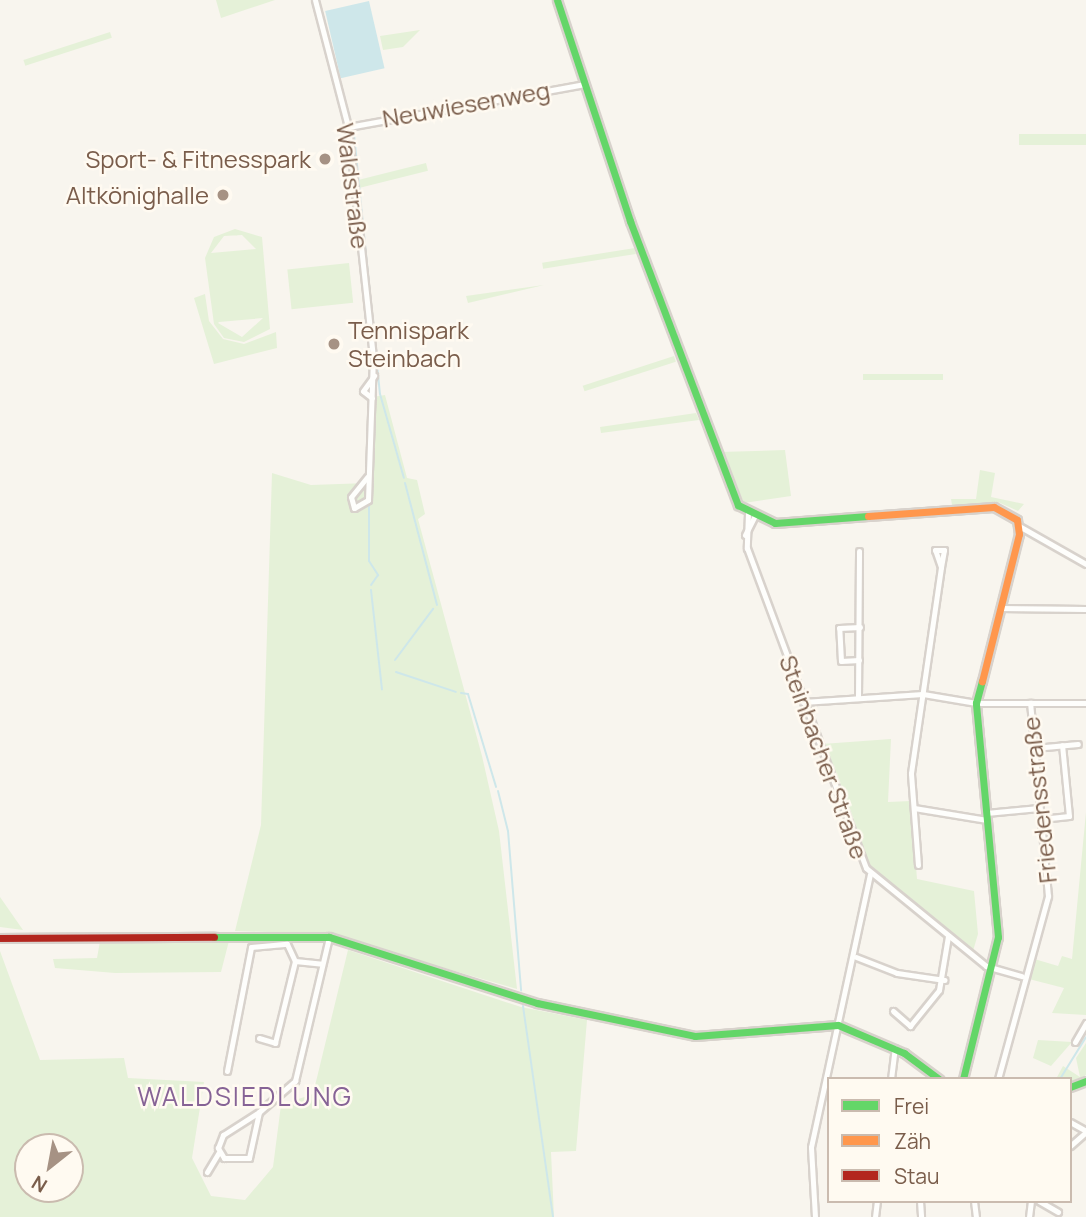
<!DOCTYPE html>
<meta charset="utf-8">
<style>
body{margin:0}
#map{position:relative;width:1086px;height:1217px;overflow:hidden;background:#f8f5ee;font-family:Manrope,sans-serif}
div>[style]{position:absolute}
.green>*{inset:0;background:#e5f1d8;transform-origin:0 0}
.water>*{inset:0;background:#cee7ea;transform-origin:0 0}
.stream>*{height:2px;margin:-1px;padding:0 1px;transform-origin:1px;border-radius:1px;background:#cee7ea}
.roads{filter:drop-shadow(2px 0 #d8d2cc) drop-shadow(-2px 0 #d8d2cc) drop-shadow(0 2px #d8d2cc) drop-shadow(0 -2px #d8d2cc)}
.street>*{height:5px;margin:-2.5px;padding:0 2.5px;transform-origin:2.5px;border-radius:2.5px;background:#fefefc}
.fast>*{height:7px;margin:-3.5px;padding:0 3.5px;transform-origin:3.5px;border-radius:3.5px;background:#63d668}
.slow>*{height:7px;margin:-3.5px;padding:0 3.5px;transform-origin:3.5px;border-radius:3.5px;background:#ff974d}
.jam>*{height:7px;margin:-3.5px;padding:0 3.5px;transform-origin:3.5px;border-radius:3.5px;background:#b3261e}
.dots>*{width:19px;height:19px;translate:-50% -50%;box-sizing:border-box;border:4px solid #fffaf1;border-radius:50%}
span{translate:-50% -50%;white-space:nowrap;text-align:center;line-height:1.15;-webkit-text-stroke:5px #fffaf1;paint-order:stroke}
.street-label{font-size:24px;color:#7a5d4b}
.poi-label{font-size:24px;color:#7a5d4b}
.right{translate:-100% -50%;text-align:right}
.left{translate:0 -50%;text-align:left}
.neighbourhood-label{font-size:26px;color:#866396;letter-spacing:2px}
.legend{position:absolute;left:827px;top:1077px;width:245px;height:126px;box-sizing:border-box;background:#fffaf1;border:2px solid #cabbaf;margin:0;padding:9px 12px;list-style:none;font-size:21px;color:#7a5d4b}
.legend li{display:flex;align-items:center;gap:14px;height:35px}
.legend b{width:35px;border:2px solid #cabbaf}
.north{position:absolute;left:14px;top:1133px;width:70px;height:70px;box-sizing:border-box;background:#fffaf1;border:2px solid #cabbaf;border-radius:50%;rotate:211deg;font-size:19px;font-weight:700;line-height:28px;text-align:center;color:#7a5d4b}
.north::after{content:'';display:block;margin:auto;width:24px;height:32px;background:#a69284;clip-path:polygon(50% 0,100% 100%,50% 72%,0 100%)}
</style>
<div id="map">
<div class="green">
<div style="clip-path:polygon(216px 0,275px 0,221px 18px)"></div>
<div style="clip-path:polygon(420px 30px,403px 47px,383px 50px,380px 36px)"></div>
<div style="left:110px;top:32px;width:6px;height:91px;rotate:72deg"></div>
<div style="left:1019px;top:134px;width:67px;height:11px"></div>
<div style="left:426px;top:163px;width:8px;height:72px;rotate:76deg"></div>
<div style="clip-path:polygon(evenodd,235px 229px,262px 237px,270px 329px,244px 342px,224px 338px,214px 324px,205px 258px,214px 237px,235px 229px,242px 235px,256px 249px,211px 253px,224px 236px,242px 235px,235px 229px,263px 318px,242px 337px,218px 323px,219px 322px,263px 318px)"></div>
<div style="left:635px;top:248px;width:6px;height:94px;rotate:81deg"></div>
<div style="left:349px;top:263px;width:40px;height:62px;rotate:84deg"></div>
<div style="clip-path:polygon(544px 285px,468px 303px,466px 296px)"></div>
<div style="clip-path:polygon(205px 294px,209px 321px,223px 339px,244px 344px,276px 332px,277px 348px,214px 364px,194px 298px)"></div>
<div style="left:674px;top:356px;width:6px;height:96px;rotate:72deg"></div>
<div style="left:943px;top:374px;width:6px;height:80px;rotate:90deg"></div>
<div style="clip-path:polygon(385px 395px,407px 478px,417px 480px,425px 514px,418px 519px,482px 756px,499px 831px,517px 989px,327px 934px,235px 931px,261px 825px,272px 473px,311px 485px,368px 483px,373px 397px)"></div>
<div style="clip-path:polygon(696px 413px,699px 420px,601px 433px,600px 427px)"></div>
<div style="clip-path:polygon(785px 450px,791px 496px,744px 503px,720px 452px)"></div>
<div style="clip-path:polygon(980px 470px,995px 473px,991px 497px,1024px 504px,1018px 511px,998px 502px,952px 505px,951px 499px,976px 499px)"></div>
<div style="clip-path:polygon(891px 739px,888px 802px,911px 801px,917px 879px,974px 891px,978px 934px,973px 951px,866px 863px,822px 744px)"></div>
<div style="clip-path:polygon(1086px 812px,1086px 1015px,1052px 1013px,1064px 988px,1025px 978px,1031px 958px,1058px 966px,1062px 956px,1072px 959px)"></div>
<div style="clip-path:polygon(0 897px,23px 930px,0 927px)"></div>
<div style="clip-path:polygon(231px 933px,221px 972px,115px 973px,55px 968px,53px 959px,97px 958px,101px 936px)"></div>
<div style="clip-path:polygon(evenodd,348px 950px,521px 1007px,587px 1020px,576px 1151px,551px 1152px,554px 1217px,0 1217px,0 951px,40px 1060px,124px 1058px,128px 1078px,204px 1082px,192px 1158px,211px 1196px,245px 1200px,273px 1167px,281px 1105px,313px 1094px,348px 950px,28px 1147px,70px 1147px,70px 1189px,28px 1189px,28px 1147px)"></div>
<div style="clip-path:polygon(1038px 1040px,1072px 1042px,1051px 1066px,1033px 1058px)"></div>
<div style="clip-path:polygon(1086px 1043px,1086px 1075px,1070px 1083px,1056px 1079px,1063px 1066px,1080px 1077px,1076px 1058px)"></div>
</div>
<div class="water">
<div style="left:369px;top:1px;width:69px;height:45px;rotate:77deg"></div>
</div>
<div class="stream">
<div style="left:332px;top:56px;width:69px;rotate:75deg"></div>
<div style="left:354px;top:134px;width:261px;rotate:84.3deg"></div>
<div style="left:380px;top:394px;width:87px;rotate:74.1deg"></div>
<div style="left:405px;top:483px;width:126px;rotate:75.3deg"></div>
<div style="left:369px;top:505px;width:56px;rotate:90deg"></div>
<div style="left:369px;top:561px;width:17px;rotate:57deg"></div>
<div style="left:378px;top:575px;width:12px;rotate:125deg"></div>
<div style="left:371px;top:590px;width:100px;rotate:83.7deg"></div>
<div style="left:395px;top:660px;width:64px;rotate:-53.3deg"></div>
<div style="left:396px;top:672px;width:63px;rotate:18.4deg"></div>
<div style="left:461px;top:693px;width:7px;rotate:8deg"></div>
<div style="left:468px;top:694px;width:97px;rotate:73.2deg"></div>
<div style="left:498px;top:791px;width:41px;rotate:76deg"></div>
<div style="left:508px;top:831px;width:160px;rotate:85.3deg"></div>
<div style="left:523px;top:1006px;width:213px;rotate:81.9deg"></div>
<div style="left:1060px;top:1079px;width:49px;rotate:-58.2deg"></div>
</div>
<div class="roads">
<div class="street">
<div style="left:315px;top:0;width:131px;rotate:75.4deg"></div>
<div style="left:348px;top:127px;width:231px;rotate:83.8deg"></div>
<div style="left:373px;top:357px;width:143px;rotate:92deg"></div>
<div style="left:368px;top:500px;width:16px;rotate:150deg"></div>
<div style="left:354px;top:508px;width:11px;rotate:-105deg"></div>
<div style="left:351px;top:497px;width:26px;rotate:-51deg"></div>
<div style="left:348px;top:127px;width:241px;rotate:-10.3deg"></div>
<div style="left:372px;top:398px;width:11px;rotate:-142deg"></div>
<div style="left:363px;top:391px;width:19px;rotate:-54deg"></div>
<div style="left:748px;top:513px;width:35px;rotate:92deg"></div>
<div style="left:747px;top:548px;width:341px;rotate:69.6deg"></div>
<div style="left:866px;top:868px;width:155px;rotate:39.2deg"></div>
<div style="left:986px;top:966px;width:37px;rotate:16deg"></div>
<div style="left:1019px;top:526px;width:77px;rotate:29.6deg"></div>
<div style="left:745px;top:535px;width:20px;rotate:-63deg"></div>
<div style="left:1000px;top:608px;width:86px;rotate:0.7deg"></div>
<div style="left:859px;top:660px;width:18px;rotate:177deg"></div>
<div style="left:841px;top:661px;width:33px;rotate:-93deg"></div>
<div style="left:839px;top:628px;width:21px;rotate:-3deg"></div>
<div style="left:858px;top:698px;width:147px;rotate:-89.6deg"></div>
<div style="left:803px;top:702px;width:120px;rotate:-3.8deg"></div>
<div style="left:923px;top:694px;width:54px;rotate:9.6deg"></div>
<div style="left:976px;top:703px;width:110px"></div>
<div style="left:1034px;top:748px;width:44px;rotate:-5.2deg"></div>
<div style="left:914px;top:808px;width:74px;rotate:9.3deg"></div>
<div style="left:986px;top:813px;width:53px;rotate:-5.4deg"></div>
<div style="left:1041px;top:819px;width:28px;rotate:-6deg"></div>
<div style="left:1069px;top:816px;width:71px;rotate:-95.6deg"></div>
<div style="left:918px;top:865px;width:92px;rotate:-94.4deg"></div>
<div style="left:911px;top:773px;width:208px;rotate:-81.7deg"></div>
<div style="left:941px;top:567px;width:18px;rotate:-109deg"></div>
<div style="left:935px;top:550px;width:9px"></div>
<div style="left:944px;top:550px;width:17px;rotate:100deg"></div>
<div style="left:856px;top:957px;width:44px;rotate:21.3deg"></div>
<div style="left:897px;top:973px;width:48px;rotate:8.5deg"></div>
<div style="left:893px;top:1011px;width:23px;rotate:41deg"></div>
<div style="left:910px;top:1026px;width:46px;rotate:-51.1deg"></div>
<div style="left:939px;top:990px;width:55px;rotate:-80.5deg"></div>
<div style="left:259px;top:1038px;width:17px;rotate:17deg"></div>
<div style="left:275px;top:1043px;width:84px;rotate:-76.3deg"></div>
<div style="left:1075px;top:1042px;width:22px;rotate:-60deg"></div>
<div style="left:227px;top:1071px;width:126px;rotate:-79deg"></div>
<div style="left:251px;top:947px;width:36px;rotate:-5deg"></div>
<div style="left:287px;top:944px;width:19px;rotate:65deg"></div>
<div style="left:295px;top:961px;width:27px;rotate:6deg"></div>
<div style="left:891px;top:1079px;width:31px;rotate:-83deg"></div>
<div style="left:998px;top:1079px;width:190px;rotate:-74.7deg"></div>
<div style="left:1048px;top:896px;width:194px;rotate:-95.3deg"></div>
<div style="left:259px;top:1112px;width:48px;rotate:-40.7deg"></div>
<div style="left:295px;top:1081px;width:148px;rotate:-76.7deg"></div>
<div style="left:259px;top:1112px;width:47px;rotate:102.3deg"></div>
<div style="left:249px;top:1158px;width:25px;rotate:180deg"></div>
<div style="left:224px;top:1158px;width:12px;rotate:-121deg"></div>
<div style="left:218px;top:1148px;width:14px;rotate:-69deg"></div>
<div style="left:223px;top:1135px;width:43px;rotate:-32.6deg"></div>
<div style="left:1070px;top:1122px;width:18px;rotate:29deg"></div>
<div style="left:1070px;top:1146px;width:21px;rotate:-41deg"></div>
<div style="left:207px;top:1172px;width:23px;rotate:-59deg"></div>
<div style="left:920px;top:1201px;width:16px;rotate:86deg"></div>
<div style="left:974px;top:1201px;width:16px;rotate:83deg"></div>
<div style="left:1039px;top:1201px;width:22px;rotate:30deg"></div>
<div style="left:815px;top:1217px;width:70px;rotate:-93.3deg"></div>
<div style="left:811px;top:1147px;width:279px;rotate:-77.8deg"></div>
<div style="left:875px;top:1217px;width:16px;rotate:-83deg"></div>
<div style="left:1029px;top:1217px;width:16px;rotate:-83deg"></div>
</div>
<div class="fast">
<div style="left:557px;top:0;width:233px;rotate:71.7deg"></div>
<div style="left:630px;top:221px;width:304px;rotate:69.2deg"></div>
<div style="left:738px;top:505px;width:41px;rotate:25.9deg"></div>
<div style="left:775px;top:523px;width:93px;rotate:-4.3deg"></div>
<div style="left:214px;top:937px;width:115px"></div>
<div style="left:329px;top:937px;width:218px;rotate:17.6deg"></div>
<div style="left:537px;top:1003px;width:161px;rotate:11.8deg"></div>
<div style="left:695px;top:1036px;width:143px;rotate:-4.4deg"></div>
<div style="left:838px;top:1025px;width:72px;rotate:23deg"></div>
<div style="left:904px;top:1053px;width:44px;rotate:36.6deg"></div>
<div style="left:963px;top:1079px;width:146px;rotate:-76.2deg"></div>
<div style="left:998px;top:937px;width:235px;rotate:-95.4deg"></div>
<div style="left:976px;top:703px;width:23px;rotate:-75deg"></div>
<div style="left:1070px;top:1087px;width:17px;rotate:-21deg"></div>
</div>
<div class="slow">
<div style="left:868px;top:516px;width:126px;rotate:-4.1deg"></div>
<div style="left:994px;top:507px;width:26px;rotate:29deg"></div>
<div style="left:1017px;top:520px;width:14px;rotate:82deg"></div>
<div style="left:1019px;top:534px;width:152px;rotate:104.1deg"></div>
</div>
<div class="jam">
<div style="left:0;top:938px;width:214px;rotate:-0.3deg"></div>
</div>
</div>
<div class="dots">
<div style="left:325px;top:159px;background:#a69284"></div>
<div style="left:223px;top:195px;background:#a69284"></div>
<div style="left:334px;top:344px;background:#a69284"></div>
</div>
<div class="street-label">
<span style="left:466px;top:104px;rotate:-10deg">Neuwiesenweg</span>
<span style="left:353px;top:186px;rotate:83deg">Waldstraße</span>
<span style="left:824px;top:757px;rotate:70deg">Steinbacher Straße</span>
<span style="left:1039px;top:800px;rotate:-96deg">Friedensstraße</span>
</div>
<div class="poi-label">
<span class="right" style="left:311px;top:159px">Sport- &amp; Fitnesspark</span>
<span class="right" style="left:209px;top:195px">Altkönighalle</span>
<span class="left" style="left:348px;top:344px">Tennispark<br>Steinbach</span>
</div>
<div class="neighbourhood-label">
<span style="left:245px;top:1097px">WALDSIEDLUNG</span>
</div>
<ul class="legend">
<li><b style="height:9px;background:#63d668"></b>Frei</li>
<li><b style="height:9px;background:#ff974d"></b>Zäh</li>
<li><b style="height:9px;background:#b3261e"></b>Stau</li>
</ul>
<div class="north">N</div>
</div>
